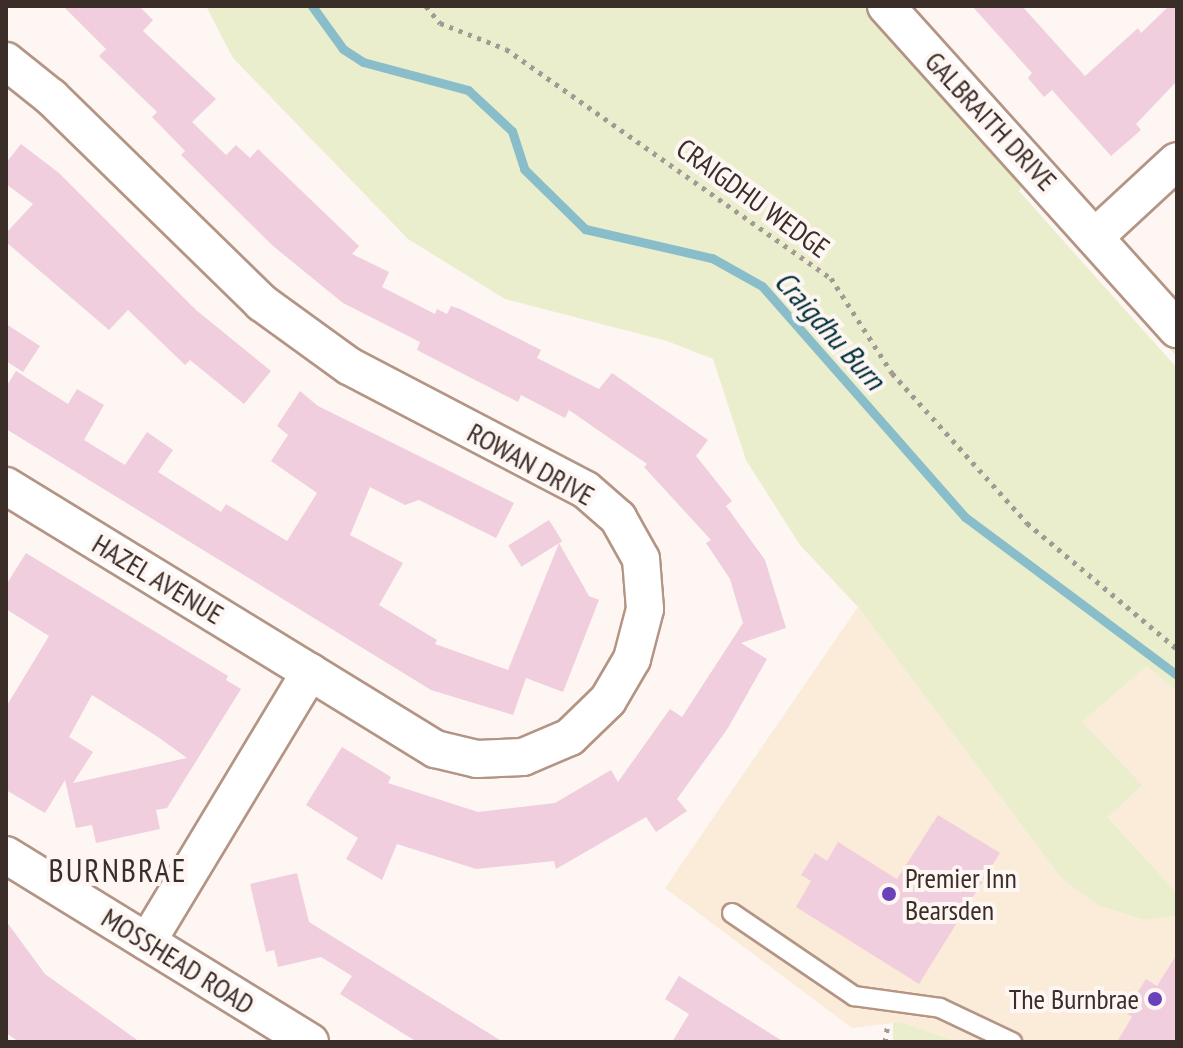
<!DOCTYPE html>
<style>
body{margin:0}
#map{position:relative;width:1183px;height:1048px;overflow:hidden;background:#fdf6f3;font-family:"PT Sans Narrow",sans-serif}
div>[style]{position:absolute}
.commercial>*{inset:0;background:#fbebd9}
.green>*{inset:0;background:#eaeecc}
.stream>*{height:9px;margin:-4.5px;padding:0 4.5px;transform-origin:4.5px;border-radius:4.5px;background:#8abdca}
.building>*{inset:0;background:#f0cedd;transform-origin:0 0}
.path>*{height:5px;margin-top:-2.5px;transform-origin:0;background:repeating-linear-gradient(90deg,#a39995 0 4px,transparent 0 10px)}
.roads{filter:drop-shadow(2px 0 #b49585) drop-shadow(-2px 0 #b49585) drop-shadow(0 2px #b49585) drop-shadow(0 -2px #b49585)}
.lane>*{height:18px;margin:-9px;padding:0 9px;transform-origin:9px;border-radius:9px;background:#fff}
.street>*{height:36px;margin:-18px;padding:0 18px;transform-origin:18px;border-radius:18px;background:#fff}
.dots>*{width:22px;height:22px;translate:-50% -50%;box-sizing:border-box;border:4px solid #fdf6f3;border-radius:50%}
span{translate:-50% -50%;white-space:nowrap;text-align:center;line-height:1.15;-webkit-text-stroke:8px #fdf6f3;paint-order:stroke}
.street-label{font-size:28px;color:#3b2e28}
.poi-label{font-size:28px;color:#3b2e28}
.left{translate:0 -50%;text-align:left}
.right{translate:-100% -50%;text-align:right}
.water-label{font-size:30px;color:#00303a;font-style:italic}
.quarter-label{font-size:32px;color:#3b2e28;letter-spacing:2px}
.frame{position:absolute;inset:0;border:8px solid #3b2e28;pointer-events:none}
</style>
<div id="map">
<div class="commercial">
<div style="clip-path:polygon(858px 607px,1062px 879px,1099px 906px,1145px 920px,1177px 916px,1177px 1042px,958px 1042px,901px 1022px,852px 1028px,665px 888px)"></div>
<div style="clip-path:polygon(1147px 666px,1177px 692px,1177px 893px,1108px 816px,1082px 722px)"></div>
</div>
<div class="green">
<div style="clip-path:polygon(206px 6px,870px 6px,1177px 348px,1177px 357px,1024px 183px,1019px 191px,1177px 368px,1177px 692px,1147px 666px,1082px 722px,1142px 785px,1108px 817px,1177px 893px,1177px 916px,1145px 920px,1099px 906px,1062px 879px,858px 607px,800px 545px,746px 460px,713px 359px,667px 341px,505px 299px,408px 239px,233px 58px)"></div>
<div style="clip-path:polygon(901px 1022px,958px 1042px,893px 1042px,893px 1023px)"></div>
</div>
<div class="stream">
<div style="left:312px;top:6px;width:53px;rotate:54.2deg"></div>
<div style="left:343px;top:49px;width:24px;rotate:33deg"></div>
<div style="left:363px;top:62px;width:109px;rotate:14.9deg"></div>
<div style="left:468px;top:90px;width:60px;rotate:43deg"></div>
<div style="left:512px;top:131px;width:40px;rotate:72deg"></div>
<div style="left:524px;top:169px;width:86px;rotate:44.5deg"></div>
<div style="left:585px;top:229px;width:130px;rotate:12.9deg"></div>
<div style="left:712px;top:258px;width:57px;rotate:29.2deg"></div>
<div style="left:762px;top:286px;width:308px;rotate:48.7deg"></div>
<div style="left:965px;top:517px;width:264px;rotate:36.7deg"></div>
</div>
<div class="building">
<div style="clip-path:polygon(63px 6px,139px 6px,153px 20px,143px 31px,216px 99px,192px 122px,226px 155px,236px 145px,250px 158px,258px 149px,359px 246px,352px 254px,389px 272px,382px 287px,435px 314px,437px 309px,447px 314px,451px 306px,460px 309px,541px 350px,537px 358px,599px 389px,612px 373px,708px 440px,696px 456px,732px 501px,726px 506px,765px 560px,786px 628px,741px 643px,767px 659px,728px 728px,677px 799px,687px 811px,656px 832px,646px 817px,556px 869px,554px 861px,476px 869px,397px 844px,382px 880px,346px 859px,358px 838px,306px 805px,342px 747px,391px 777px,388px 783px,478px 812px,555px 803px,611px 770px,618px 782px,670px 709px,682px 717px,743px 623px,730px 579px,706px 543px,711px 540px,644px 467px,647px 464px,569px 410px,565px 418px,521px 395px,518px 402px,417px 350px,420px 342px,343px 303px,273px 246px,181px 155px,185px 151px,152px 117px,157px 112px,99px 56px,106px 49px)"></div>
<div style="clip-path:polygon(972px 6px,1022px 6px,1085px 76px,1138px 28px,1141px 33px,1169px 6px,1177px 6px,1177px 81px,1136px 124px,1141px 130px,1111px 156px,1052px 90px,1044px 97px,1028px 78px,1032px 73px)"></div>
<div style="clip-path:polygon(21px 144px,59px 173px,196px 310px,271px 371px,244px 404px,190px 360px,185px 365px,128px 310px,109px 330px,6px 242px,6px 233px,33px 204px,6px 184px,6px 163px)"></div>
<div style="clip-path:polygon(6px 324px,40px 346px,23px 372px,6px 361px)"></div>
<div style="clip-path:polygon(16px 371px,68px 404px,77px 389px,104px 405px,84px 440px,125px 465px,147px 432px,173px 450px,158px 472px,221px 512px,226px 504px,287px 541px,317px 493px,271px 461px,288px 435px,277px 426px,300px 391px,318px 406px,514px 503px,496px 538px,419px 500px,405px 505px,370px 487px,350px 535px,403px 563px,379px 605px,437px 640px,435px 644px,508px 670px,559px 543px,589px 596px,599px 600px,563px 692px,526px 678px,513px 715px,431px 690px,6px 429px,6px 387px)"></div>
<div style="left:549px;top:520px;width:25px;height:48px;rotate:58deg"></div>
<div style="clip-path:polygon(evenodd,26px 553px,228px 676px,226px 680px,241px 689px,167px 808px,156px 810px,160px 829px,96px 843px,92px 825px,76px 828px,65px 780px,45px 813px,6px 790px,6px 707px,49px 636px,6px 609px,6px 585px,26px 553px,92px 695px,158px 737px,187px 758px,73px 783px,93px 752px,69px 737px,92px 695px)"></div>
<div style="clip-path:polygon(938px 815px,1000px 853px,919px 984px,796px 907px,811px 881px,801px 875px,815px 853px,827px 861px,838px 842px,897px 879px)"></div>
<div style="clip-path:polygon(297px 873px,309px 922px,503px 1042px,417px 1042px,340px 994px,352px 976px,321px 957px,278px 967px,274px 950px,266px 952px,250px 884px)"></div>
<div style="clip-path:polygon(6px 921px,45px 974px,140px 1042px,19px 1042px,6px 1033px)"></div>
<div style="clip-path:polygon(1177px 954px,1177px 1042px,1117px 1042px,1132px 1017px,1125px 1012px,1146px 979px,1157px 986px)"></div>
<div style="clip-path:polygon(679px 976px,784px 1042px,672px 1042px,689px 1014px,665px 999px)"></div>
</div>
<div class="path">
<div style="left:426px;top:6px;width:22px;rotate:51deg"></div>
<div style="left:440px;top:23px;width:71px;rotate:21.5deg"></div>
<div style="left:506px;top:49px;width:398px;rotate:35.2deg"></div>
<div style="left:831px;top:278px;width:113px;rotate:57.3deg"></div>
<div style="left:892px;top:373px;width:202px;rotate:48deg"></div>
<div style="left:1027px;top:523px;width:196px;rotate:40deg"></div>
<div style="left:885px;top:1042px;width:19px;rotate:-81deg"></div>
</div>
<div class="roads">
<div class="lane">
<div style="left:732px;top:913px;width:148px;rotate:34.2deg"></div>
<div style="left:854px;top:996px;width:87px;rotate:7.9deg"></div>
<div style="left:940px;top:1008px;width:80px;rotate:25.3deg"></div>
</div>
<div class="street">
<div style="left:886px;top:6px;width:435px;rotate:48deg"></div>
<div style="left:6px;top:61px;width:58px;rotate:38.7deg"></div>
<div style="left:51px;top:97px;width:295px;rotate:44.3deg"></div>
<div style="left:262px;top:303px;width:107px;rotate:35.9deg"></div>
<div style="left:349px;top:366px;width:267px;rotate:27.6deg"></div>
<div style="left:586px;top:490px;width:43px;rotate:41.2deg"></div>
<div style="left:618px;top:518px;width:47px;rotate:60.7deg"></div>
<div style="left:641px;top:559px;width:50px;rotate:85.4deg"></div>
<div style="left:645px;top:609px;width:52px;rotate:104.6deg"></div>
<div style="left:632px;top:659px;width:48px;rotate:120.3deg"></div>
<div style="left:608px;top:700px;width:53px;rotate:135.8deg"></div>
<div style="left:570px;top:737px;width:51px;rotate:156.9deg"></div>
<div style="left:523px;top:757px;width:46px;rotate:177.5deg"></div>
<div style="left:477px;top:759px;width:43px;rotate:-166.6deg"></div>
<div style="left:435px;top:749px;width:147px;rotate:-148.4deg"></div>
<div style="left:310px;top:672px;width:315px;rotate:121.1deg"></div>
<div style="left:1096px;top:236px;width:110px;rotate:-42.8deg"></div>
<div style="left:6px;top:486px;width:356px;rotate:31.5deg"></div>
<div style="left:6px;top:855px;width:357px;rotate:31.6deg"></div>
</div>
</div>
<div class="dots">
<div style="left:889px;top:894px;background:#6942ba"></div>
<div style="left:1155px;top:999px;background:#6942ba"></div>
</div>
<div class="street-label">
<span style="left:991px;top:121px;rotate:47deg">GALBRAITH DRIVE</span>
<span style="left:753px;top:198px;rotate:36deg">CRAIGDHU WEDGE</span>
<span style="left:531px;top:464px;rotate:29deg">ROWAN DRIVE</span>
<span style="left:158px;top:579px;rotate:31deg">HAZEL AVENUE</span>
<span style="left:178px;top:961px;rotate:32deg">MOSSHEAD ROAD</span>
</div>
<div class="poi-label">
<span class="left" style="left:905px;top:894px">Premier Inn<br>Bearsden</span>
<span class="right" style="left:1139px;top:999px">The Burnbrae</span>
</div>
<div class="water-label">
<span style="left:830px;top:330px;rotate:48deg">Craigdhu Burn</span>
</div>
<div class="quarter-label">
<span style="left:118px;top:870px">BURNBRAE</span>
</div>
<div class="frame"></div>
</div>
